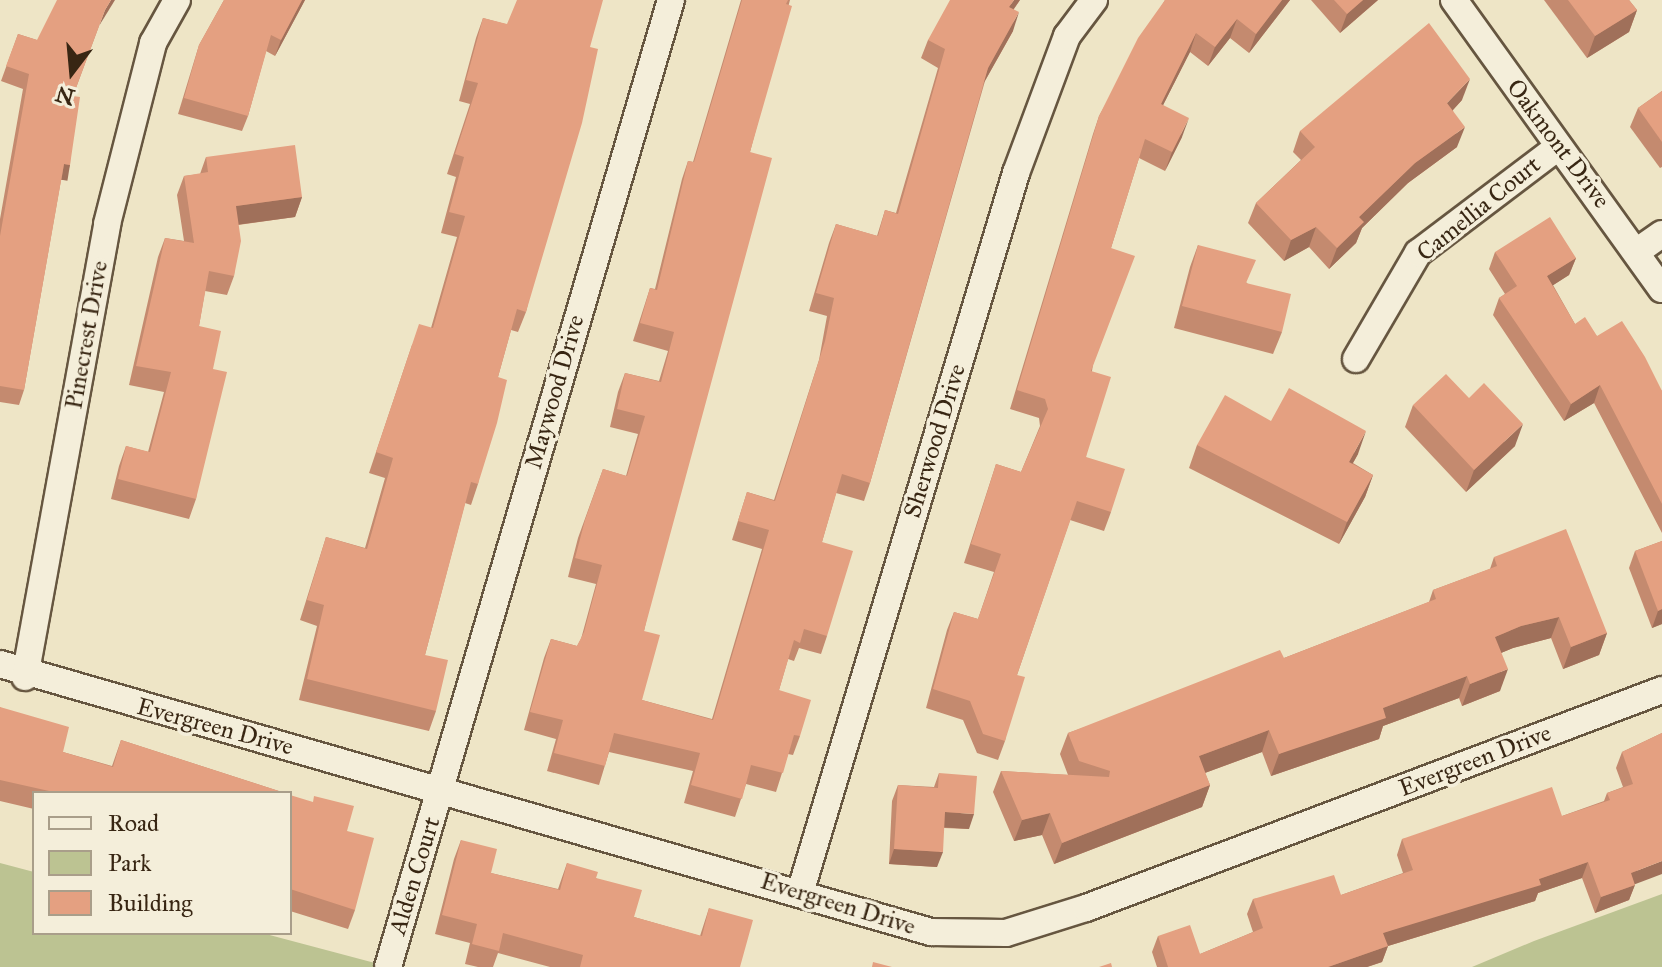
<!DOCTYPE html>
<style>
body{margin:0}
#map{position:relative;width:1662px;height:967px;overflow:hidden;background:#eee5c6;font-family:"IM FELL Great Primer",serif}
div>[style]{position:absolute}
.green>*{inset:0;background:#bcc392}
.roads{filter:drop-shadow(2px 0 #665640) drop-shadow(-2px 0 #665640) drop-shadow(0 2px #665640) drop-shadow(0 -2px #665640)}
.street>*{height:26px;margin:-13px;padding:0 13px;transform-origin:13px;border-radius:13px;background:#f4eeda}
.wall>*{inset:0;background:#c48a6f}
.shaded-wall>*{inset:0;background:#a0705a;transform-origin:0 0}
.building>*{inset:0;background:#e4a081}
span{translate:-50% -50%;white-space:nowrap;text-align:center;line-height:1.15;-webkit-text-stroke:7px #f4eeda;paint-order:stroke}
.street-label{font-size:24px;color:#382613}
.legend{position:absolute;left:32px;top:791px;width:260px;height:144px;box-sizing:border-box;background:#f4eeda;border:2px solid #a99e8a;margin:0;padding:10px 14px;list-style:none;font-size:24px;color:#382613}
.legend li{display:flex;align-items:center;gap:16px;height:40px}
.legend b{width:40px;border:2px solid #a99e8a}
.north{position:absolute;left:32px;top:32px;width:80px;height:80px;-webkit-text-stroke:6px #f4eeda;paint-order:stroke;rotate:196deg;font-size:22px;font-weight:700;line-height:32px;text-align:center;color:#382613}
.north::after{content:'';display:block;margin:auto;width:28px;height:36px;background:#382613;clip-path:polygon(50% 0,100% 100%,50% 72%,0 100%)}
</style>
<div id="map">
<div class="green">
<div style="clip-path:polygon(0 863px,34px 872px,34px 933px,262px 933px,390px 967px,0 967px)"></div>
<div style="clip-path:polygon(1662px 894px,1662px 967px,1472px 967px,1534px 941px)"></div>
</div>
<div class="roads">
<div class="street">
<div style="left:1454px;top:0;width:356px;rotate:54.3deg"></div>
<div style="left:1639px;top:250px;width:28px;rotate:-35deg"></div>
<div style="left:1356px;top:359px;width:123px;rotate:-59.7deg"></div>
<div style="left:1418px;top:253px;width:176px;rotate:-37.1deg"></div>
<div style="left:0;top:664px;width:969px;rotate:16.06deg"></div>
<div style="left:931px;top:932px;width:75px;rotate:0.8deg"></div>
<div style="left:1006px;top:933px;width:84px;rotate:-17.4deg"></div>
<div style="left:1086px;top:908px;width:616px;rotate:-20.73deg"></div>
<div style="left:25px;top:677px;width:460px;rotate:-79.7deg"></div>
<div style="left:107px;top:224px;width:187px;rotate:-75.7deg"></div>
<div style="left:153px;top:43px;width:49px;rotate:-60.8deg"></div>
<div style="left:800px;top:893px;width:752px;rotate:-73.3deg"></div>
<div style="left:1016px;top:173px;width:146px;rotate:-69.6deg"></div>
<div style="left:1067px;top:36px;width:45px;rotate:-53.1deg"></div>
<div style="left:388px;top:967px;width:1008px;rotate:-73.69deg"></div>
</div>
</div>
<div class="wall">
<div style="clip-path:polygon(224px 0,305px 0,275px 56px,266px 51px,248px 116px,242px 131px,178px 114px,199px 45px)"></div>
<div style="clip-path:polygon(741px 0,790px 0,750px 152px,644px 631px,642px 700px,712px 719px,762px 549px,732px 540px,747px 492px,774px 500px,819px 360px,827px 316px,809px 311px,829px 243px,836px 224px,877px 236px,885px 210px,896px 213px,938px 68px,921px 58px,928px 40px,1020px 0,1014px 9px,1013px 31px,985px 81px,870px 483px,864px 501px,836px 493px,822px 542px,827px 636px,821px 654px,799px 648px,794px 661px,788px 659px,779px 690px,800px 736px,793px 755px,788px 754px,776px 792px,746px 784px,735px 817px,684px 803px,693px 771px,609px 752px,599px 785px,547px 771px,556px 739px,524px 730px,544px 658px,551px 639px,577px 646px,581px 639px,596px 584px,568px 577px,578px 538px,603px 469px,626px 476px,638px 434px,610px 427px,618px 392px,625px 373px,659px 381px,668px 351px,633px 341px,650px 288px,655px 289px,682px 179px,688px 161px,693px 162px)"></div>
<div style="clip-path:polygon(1165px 0,1290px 0,1249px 53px,1230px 38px,1208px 66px,1190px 52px,1163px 105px,1182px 137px,1165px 171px,1139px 158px,1111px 248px,1092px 371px,1086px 457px,1111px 512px,1104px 531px,1070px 520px,1017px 675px,1005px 741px,998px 760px,977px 753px,963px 720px,926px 708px,947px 630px,954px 612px,978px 619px,994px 572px,964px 563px,996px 464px,1021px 472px,1040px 426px,1039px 418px,1010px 409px,1093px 134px,1099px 116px)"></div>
<div style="clip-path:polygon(1311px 0,1378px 0,1340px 33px)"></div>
<div style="clip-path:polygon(1544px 0,1629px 0,1637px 10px,1629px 32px,1587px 58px)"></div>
<div style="clip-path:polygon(483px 18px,590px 47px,526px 312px,518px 332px,511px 330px,498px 377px,478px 484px,471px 505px,465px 503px,425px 655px,436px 711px,429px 731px,299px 700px,317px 626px,300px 620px,326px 537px,365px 548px,385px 478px,369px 473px,412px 345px,431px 328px,457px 237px,441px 233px,456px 177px,447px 174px,470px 104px,459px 101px,476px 38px)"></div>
<div style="clip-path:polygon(99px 26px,73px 96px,70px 165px,65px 180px,61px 180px,24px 390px,19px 405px,0 402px,0 219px,23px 89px,1px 81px,18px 34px,37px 40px)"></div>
<div style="clip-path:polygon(1662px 91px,1662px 167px,1660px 168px,1630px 127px,1638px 108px)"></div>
<div style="clip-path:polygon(1462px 100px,1453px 110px,1457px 147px,1408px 183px,1362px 228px,1356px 243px,1329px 269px,1309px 247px,1284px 261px,1248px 223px,1256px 203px,1301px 160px,1293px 152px,1300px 131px)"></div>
<div style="clip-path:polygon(206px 157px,302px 197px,295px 217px,238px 225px,234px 276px,227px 295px,205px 291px,199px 326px,213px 369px,196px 499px,189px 519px,111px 499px,119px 466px,126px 446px,148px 452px,164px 392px,129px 385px,158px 257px,165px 238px,184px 241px,177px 195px,184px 176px,200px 174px)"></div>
<div style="clip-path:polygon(1198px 245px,1247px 283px,1282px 332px,1273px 354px,1174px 328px,1190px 267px)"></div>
<div style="clip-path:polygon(1495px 252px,1576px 258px,1569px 275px,1553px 285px,1575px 324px,1597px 336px,1662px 391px,1662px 533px,1594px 403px,1564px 421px,1493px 315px,1499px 298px,1505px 294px,1489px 269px)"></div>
<div style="clip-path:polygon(1413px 405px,1515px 446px,1466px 492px,1405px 427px)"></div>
<div style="clip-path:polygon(1271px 421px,1358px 454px,1353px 463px,1373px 475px,1365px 497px,1339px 544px,1189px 468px,1197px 445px)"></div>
<div style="clip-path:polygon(1662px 541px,1662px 624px,1652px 628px,1629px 568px,1635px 551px)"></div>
<div style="clip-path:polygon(1494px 557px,1607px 633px,1599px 655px,1563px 669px,1551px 638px,1513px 648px,1501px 653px,1500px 691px,1462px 706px,1459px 698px,1383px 726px,1379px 739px,1271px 776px,1262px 752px,1205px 773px,1210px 785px,1202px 807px,1054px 864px,1042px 835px,1014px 841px,993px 792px,1001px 771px,1068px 775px,1060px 754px,1068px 733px,1284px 658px,1429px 602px,1433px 590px,1490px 569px)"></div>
<div style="clip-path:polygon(0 707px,63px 752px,112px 766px,121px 740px,285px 793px,34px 793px,34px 809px,0 801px)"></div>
<div style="clip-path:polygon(1662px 733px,1635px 884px,1629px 900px,1595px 913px,1582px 878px,1538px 893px,1535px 901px,1388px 946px,1382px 962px,1367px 967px,1157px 967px,1152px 952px,1158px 936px,1200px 954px,1253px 932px,1247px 914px,1253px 899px,1341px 895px,1403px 873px,1397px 855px,1402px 839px,1562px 816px,1604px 801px,1607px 793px,1623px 787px,1616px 768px,1622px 752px)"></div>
<div style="clip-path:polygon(939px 773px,969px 829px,944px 828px,937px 867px,889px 864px,892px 801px,898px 785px,934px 787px)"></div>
<div style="clip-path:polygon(290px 795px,347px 831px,355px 910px,348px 929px,290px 911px)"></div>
<div style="clip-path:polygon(461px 840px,491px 873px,558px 889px,567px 863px,596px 878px,634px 917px,700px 936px,709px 908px,740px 967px,550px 967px,498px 953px,493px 967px,478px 967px,465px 964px,470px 943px,435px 934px,454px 859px)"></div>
</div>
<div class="shaded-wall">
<div style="clip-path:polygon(111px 0,115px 0,99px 26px,105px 10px)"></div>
<div style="clip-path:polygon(302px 0,305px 0,275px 56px,281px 40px)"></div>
<div style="clip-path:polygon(1014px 0,1020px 0,1002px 25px,1009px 7px)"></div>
<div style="clip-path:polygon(1282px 0,1290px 0,1249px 53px,1256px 34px)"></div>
<div style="clip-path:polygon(1363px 0,1378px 0,1340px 33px,1347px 14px)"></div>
<div style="clip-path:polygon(1637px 10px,1629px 32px,1587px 58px,1595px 36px)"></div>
<div style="clip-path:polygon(1019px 12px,1013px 31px,982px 86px,988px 68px)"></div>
<div style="clip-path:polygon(1237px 19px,1230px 38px,1208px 66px,1215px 47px)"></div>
<div style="clip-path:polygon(1196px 33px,1190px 52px,1154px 123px,1161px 104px)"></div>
<div style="clip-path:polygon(1470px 79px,1462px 100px,1440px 124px,1447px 103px)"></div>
<div style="clip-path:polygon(1189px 118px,1182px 137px,1165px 171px,1172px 152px)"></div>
<div style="clip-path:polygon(1465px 127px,1457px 147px,1408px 183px,1362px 228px,1356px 243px,1329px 269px,1337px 248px,1359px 217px,1415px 163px)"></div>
<div style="left:64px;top:164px;width:6px;height:16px;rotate:9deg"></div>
<div style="clip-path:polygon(302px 197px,295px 217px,228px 226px,236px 206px)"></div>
<div style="clip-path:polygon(1316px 227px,1309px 247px,1284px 261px,1291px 240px)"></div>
<div style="clip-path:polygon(1576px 258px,1569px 275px,1541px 293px,1547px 276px)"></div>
<div style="clip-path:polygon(1600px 385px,1594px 403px,1564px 421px,1571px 404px)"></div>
<div style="clip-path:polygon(1523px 424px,1515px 446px,1466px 492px,1474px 470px)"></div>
<div style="clip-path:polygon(1366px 431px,1358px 454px,1341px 484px,1349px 462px)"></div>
<div style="clip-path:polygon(1373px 475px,1365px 497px,1339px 544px,1347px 522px)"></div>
<div style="clip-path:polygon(1662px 609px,1662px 624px,1652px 628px,1658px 611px)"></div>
<div style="clip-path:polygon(1559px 617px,1551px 638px,1513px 648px,1487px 659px,1495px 637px,1521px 626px)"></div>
<div style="clip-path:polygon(1607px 633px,1599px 655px,1563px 669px,1571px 647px)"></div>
<div style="clip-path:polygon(1508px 669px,1500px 691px,1462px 706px,1470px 684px)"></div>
<div style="clip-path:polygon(1467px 676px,1459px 698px,1383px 726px,1379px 739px,1271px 776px,1279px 754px,1383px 708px)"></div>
<div style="clip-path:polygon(1269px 730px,1262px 752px,1191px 778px,1199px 756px)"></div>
<div style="clip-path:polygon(1210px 785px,1202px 807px,1054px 864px,1062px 843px)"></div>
<div style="clip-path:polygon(945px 812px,974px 814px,969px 829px,939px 827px)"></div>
<div style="clip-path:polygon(1050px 813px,1042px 835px,1014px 841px,1022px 820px)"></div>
<div style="clip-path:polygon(894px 849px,943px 852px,937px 867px,889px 864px)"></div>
<div style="clip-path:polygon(1662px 861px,1662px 874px,1625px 888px,1631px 873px)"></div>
<div style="clip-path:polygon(1588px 862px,1582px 878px,1538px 893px,1535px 901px,1378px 949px,1383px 933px)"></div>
<div style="clip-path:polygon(1635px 885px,1629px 900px,1595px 913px,1601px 897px)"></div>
<div style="clip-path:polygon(1388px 946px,1382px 962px,1367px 967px,1328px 967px)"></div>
</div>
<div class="building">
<div style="clip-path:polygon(57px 0,111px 0,105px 10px,73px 96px,80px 97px,70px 165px,64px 164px,24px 390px,0 386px,0 236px,29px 74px,6px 66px,18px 34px,37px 40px)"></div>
<div style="clip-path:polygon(224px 0,302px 0,281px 40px,271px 35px,248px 116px,184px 98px,199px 45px)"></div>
<div style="clip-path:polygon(517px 0,603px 0,590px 47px,598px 49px,582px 123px,526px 312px,517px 309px,498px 377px,507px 380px,497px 423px,478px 484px,471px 482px,425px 655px,448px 660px,436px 711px,307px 679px,324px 605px,307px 600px,326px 537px,367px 549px,393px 458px,376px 452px,419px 324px,433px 328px,465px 216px,449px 212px,464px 157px,455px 154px,478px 83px,466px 80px,483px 18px,507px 24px)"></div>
<div style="clip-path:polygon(742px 0,788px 0,786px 4px,792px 6px,750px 152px,772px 158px,644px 631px,660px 635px,642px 700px,713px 720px,769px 530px,738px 521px,747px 492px,775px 501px,825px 341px,834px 298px,816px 293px,836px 224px,878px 236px,885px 210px,898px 214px,945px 49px,928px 40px,950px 0,1014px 0,1009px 7px,1019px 12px,988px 68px,870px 483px,842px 474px,822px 542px,853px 551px,827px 636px,804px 629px,800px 643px,794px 640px,779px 690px,811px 700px,800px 736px,794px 735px,783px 773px,751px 765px,742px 799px,691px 785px,700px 753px,614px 733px,605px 766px,554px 753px,563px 720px,530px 712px,551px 639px,577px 646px,584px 632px,602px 565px,575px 558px,585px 520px,603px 469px,627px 476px,645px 416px,617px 409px,625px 373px,661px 382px,674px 332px,640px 323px,650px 288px,657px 290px,688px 161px,694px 162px)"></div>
<div style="clip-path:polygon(1165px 0,1282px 0,1256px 34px,1237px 19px,1215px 47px,1196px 33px,1161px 104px,1189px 118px,1172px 152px,1145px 139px,1111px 248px,1135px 256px,1091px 371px,1111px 377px,1086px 457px,1125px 469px,1111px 512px,1077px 501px,1017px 675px,1025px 677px,1005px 741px,983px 734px,970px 701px,933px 689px,954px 612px,978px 619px,1001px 554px,971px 544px,996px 464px,1021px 472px,1048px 409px,1045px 399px,1017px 390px,1099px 116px,1138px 38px)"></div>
<div style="clip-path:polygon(1334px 0,1363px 0,1347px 14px)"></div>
<div style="clip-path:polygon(1568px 0,1629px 0,1637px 10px,1595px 36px)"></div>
<div style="clip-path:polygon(1429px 23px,1470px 79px,1447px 103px,1465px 127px,1415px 163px,1359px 217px,1364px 222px,1337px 248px,1316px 227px,1291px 240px,1256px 203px,1315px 147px,1300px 131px)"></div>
<div style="clip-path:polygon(1662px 91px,1662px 142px,1638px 108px)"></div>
<div style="clip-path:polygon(295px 145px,302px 197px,236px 206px,241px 241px,234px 276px,209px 271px,199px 326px,221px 331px,213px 369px,227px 372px,196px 499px,118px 479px,126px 446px,150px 452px,171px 372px,136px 366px,165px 238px,194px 243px,184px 176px,208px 172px,206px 157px)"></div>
<div style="clip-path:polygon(1550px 217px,1576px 258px,1547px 276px,1575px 324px,1585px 317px,1597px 336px,1622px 321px,1645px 357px,1662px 391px,1662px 504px,1600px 385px,1571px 404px,1499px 298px,1517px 286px,1495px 252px)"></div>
<div style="clip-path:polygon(1198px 245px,1256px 260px,1246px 283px,1291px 294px,1282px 332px,1182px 306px)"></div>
<div style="clip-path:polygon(1446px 374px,1469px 398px,1484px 383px,1523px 424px,1474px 470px,1413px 405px)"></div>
<div style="clip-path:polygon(1289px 388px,1366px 431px,1349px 462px,1373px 475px,1347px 522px,1197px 445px,1225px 395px,1271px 421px)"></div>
<div style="clip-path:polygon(1566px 529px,1607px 633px,1571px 647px,1559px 617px,1521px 626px,1495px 637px,1508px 669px,1470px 684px,1467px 676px,1383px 708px,1386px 718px,1279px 754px,1269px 730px,1199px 756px,1210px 785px,1062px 843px,1050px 813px,1022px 820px,1001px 771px,1109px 777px,1110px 771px,1079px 761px,1068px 733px,1280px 650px,1284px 658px,1436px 599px,1433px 590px,1497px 566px,1494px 557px)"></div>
<div style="clip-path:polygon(1662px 541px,1662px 609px,1658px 611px,1635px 551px)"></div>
<div style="clip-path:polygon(0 707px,69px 727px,63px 752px,113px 767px,121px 740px,285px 793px,58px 793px,0 780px)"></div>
<div style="clip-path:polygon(1662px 733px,1662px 861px,1631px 873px,1635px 885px,1601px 897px,1588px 862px,1539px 879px,1541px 885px,1383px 933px,1388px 946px,1328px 967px,1168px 967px,1158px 936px,1190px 925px,1200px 954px,1263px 928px,1253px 899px,1334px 875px,1341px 895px,1413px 870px,1402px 839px,1552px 787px,1562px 816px,1610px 800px,1607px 793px,1633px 784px,1622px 752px)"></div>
<div style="clip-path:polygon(939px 773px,977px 776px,974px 814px,945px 812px,943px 852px,894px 849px,898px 785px,938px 788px)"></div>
<div style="clip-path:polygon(290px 795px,313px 802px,314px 796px,354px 806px,347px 831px,374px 838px,355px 910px,290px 889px)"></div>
<div style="clip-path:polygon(461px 840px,497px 849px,491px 873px,560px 890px,567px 863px,598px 872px,596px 878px,642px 890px,634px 917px,702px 936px,709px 908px,753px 920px,740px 967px,580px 967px,583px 955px,503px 933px,499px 951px,472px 944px,477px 924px,442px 915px)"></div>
<div style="clip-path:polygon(873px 962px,892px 967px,872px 967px)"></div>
<div style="clip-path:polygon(1111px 963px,1112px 967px,1099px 967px)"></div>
</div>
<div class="street-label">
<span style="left:1558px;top:144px;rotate:53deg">Oakmont Drive</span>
<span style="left:1479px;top:209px;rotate:-39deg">Camellia Court</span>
<span style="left:87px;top:335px;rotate:-80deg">Pinecrest Drive</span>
<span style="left:555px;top:392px;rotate:-74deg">Maywood Drive</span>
<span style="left:935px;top:441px;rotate:-73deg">Sherwood Drive</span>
<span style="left:215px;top:727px;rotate:15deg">Evergreen Drive</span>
<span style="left:1475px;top:761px;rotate:-21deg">Evergreen Drive</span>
<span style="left:415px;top:876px;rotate:-73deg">Alden Court</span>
<span style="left:838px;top:904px;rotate:17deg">Evergreen Drive</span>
</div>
<ul class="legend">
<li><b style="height:10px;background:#f4eeda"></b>Road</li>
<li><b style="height:22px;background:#bcc392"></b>Park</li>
<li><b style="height:22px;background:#e4a081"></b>Building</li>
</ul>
<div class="north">N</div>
</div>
